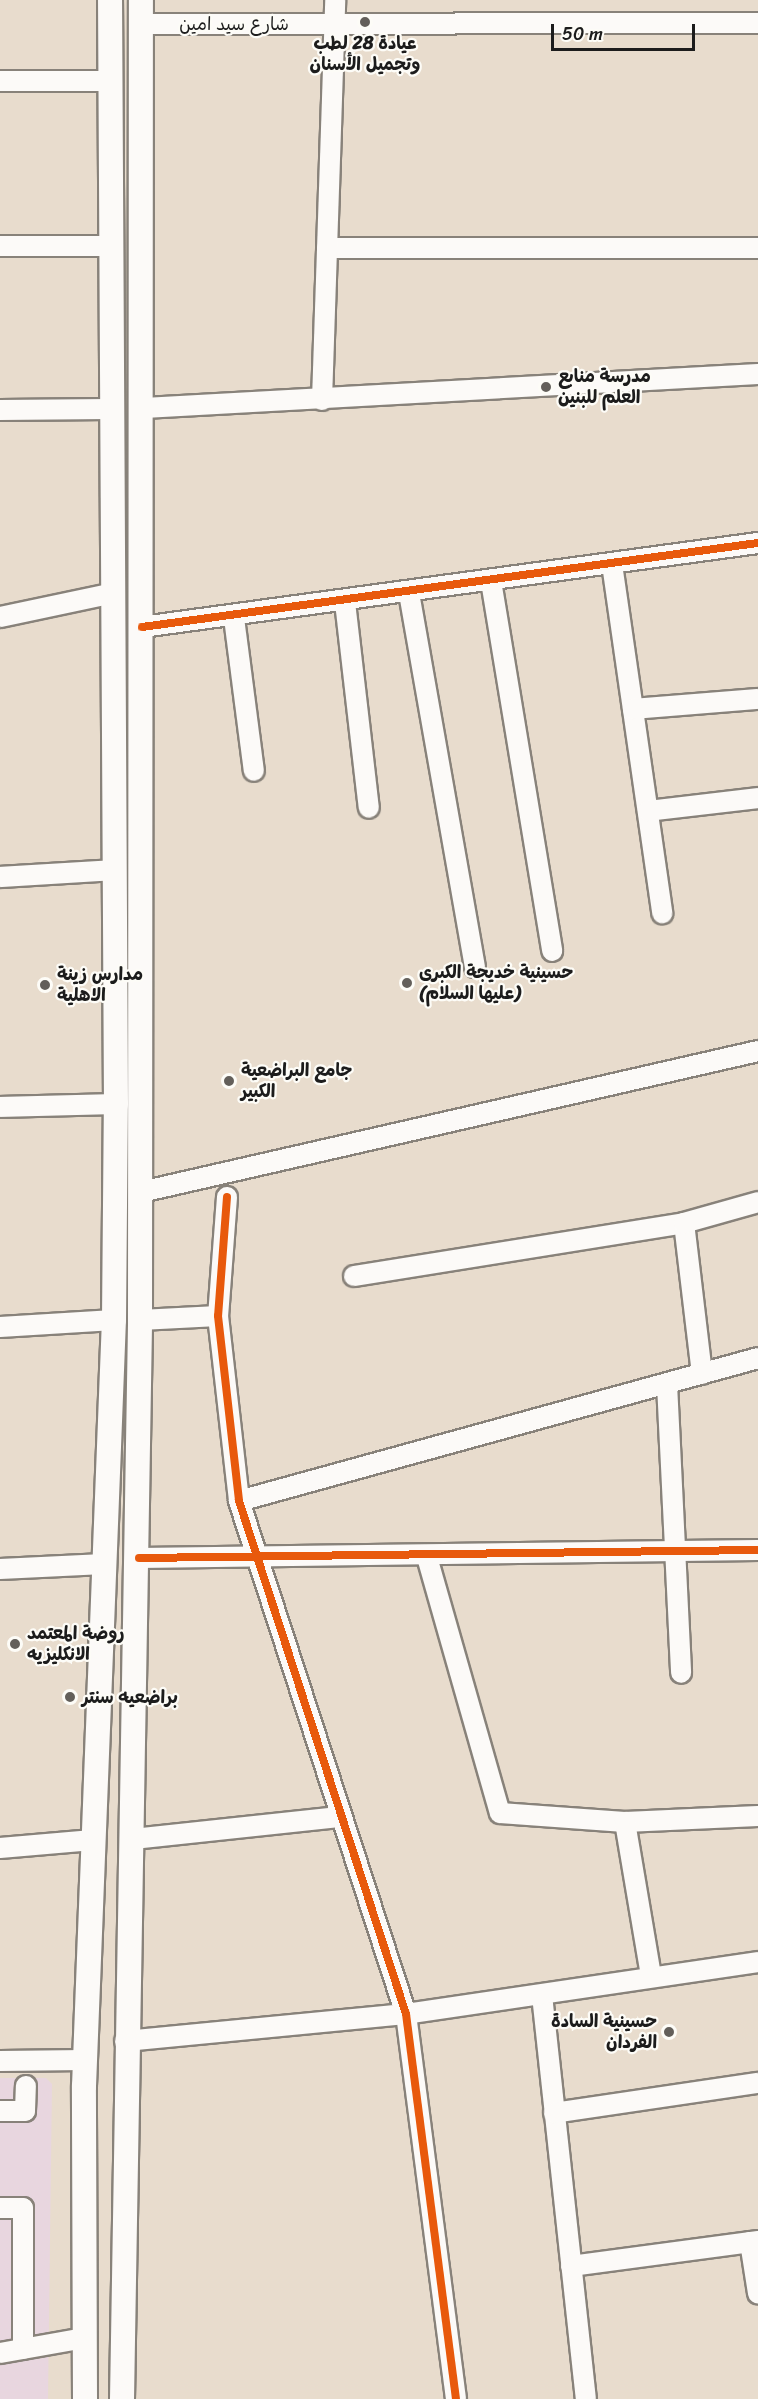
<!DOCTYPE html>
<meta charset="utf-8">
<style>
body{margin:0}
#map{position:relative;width:758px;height:2399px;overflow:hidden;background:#e8dccd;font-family:Sriracha,"Playpen Sans Arabic",sans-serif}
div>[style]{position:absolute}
.built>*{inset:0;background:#e8d6df}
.roads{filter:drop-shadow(2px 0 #88827a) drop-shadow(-2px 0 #88827a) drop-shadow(0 2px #88827a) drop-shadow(0 -2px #88827a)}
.minor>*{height:20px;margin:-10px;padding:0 10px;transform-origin:10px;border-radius:10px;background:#fcfaf8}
.major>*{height:24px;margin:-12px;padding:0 12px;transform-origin:12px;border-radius:12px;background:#fcfaf8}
.cycleway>*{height:8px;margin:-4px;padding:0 4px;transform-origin:4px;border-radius:4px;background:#e8590c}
.dots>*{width:16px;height:16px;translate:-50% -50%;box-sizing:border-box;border:3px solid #fdfcf7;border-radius:50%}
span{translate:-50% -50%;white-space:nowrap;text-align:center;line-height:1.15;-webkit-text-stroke:4.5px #fdfcf7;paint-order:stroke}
.street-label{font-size:18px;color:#1c1c1c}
.poi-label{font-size:18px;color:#1c1c1c;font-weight:700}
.left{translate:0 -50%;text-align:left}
.right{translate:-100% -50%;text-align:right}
.scale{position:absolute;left:551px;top:24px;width:144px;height:27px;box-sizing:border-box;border:3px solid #1c1c1c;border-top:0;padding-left:8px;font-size:18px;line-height:21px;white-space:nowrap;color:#1c1c1c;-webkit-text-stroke:4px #fdfcf7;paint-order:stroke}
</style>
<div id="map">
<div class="built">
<div style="clip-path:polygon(0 2078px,46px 2078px,52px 2084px,48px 2399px,0 2399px)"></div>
</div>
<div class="roads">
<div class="minor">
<div style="left:141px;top:24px;width:617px;rotate:-0.09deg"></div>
<div style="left:0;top:81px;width:109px"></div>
<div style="left:0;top:246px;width:107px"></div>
<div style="left:327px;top:248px;width:431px"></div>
<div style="left:322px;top:400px;width:400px;rotate:-88.1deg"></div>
<div style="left:144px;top:408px;width:615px;rotate:-3.17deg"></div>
<div style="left:0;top:410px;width:109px;rotate:-0.5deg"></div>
<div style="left:612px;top:564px;width:353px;rotate:81.8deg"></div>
<div style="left:491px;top:581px;width:375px;rotate:80.6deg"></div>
<div style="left:409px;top:593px;width:380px;rotate:80deg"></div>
<div style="left:345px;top:602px;width:207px;rotate:83.4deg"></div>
<div style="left:0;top:617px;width:116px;rotate:-11.9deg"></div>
<div style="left:234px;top:618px;width:154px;rotate:82.6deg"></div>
<div style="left:142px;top:627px;width:622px;rotate:-7.77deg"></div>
<div style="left:633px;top:709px;width:125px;rotate:-4.6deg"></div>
<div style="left:648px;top:811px;width:111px;rotate:-6.7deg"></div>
<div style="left:0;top:877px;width:114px;rotate:-3.5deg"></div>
<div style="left:0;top:1107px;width:116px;rotate:-1.5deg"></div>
<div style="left:141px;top:1192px;width:633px;rotate:-12.87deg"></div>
<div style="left:227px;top:1197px;width:119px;rotate:94.3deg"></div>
<div style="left:218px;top:1316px;width:186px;rotate:83.5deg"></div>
<div style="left:239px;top:1501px;width:539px;rotate:71.97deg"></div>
<div style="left:406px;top:2014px;width:388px;rotate:82.6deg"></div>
<div style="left:684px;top:1223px;width:152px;rotate:83.2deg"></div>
<div style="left:354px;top:1276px;width:334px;rotate:-9.1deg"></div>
<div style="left:684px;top:1223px;width:77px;rotate:-15.8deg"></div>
<div style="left:140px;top:1320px;width:78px;rotate:-2.9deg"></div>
<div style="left:0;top:1327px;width:114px;rotate:-3.5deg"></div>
<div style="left:667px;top:1384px;width:289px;rotate:87.2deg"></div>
<div style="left:239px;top:1501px;width:538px;rotate:-15.4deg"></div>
<div style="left:427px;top:1557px;width:266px;rotate:74.1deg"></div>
<div style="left:500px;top:1813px;width:125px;rotate:4.1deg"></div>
<div style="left:625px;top:1822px;width:133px;rotate:-2.6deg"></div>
<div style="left:139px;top:1558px;width:619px;rotate:-0.74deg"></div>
<div style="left:0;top:1569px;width:104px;rotate:-2.8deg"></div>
<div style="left:625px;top:1822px;width:155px;rotate:80.4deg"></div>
<div style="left:133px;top:1839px;width:207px;rotate:-6.1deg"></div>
<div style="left:0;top:1848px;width:93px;rotate:-4.9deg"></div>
<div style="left:542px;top:1995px;width:406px;rotate:83.8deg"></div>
<div style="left:125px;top:2041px;width:282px;rotate:-5.5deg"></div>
<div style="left:406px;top:2014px;width:356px;rotate:-8.4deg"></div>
<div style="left:0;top:2061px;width:85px;rotate:-0.7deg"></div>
<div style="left:0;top:2111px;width:25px"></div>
<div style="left:25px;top:2111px;width:25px;rotate:-88deg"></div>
<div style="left:554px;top:2113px;width:206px;rotate:-8.4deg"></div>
<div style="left:0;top:2208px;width:23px"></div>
<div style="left:23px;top:2208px;width:141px;rotate:90deg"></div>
<div style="left:750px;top:2242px;width:52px;rotate:81.1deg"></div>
<div style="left:571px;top:2266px;width:189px;rotate:-7.6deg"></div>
<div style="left:0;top:2353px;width:85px;rotate:-10.1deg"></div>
</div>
<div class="major">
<div style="left:85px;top:2399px;width:313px;rotate:-90.2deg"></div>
<div style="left:84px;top:2086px;width:767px;rotate:-87.76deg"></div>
<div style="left:114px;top:1320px;width:216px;rotate:-89.5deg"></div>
<div style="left:116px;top:1104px;width:1104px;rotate:-90.31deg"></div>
<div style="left:122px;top:2399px;width:1079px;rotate:-89.04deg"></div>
<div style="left:140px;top:1320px;width:1320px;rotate:-89.96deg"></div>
</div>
</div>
<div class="cycleway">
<div style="left:142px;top:627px;width:622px;rotate:-7.77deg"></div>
<div style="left:227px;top:1197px;width:119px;rotate:94.3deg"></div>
<div style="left:218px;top:1316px;width:186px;rotate:83.5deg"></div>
<div style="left:239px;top:1501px;width:539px;rotate:71.97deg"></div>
<div style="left:406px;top:2014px;width:388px;rotate:82.6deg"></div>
<div style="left:139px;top:1558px;width:619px;rotate:-0.74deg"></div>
</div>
<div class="dots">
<div style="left:365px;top:22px;background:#635f5a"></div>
<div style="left:546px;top:387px;background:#635f5a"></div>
<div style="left:407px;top:983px;background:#635f5a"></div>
<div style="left:45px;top:985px;background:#635f5a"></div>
<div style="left:229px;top:1081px;background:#635f5a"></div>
<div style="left:15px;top:1644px;background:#635f5a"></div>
<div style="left:70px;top:1697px;background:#635f5a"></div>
<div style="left:669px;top:2032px;background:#635f5a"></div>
</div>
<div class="street-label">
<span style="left:234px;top:24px">شارع سيد امين</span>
</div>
<div class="poi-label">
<span style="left:365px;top:54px">عيادة 28 لطب<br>وتجميل الأسنان</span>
<span class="left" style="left:558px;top:387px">مدرسة منابع<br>العلم للبنين</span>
<span class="left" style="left:419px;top:983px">حسينية خديجة الكبرى<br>(عليها السلام)</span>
<span class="left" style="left:57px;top:985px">مدارس زينة<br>الاهلية</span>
<span class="left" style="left:241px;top:1081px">جامع البراضعية<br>الكبير</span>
<span class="left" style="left:27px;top:1644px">روضة المعتمد<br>الانكليزيه</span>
<span class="left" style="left:82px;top:1697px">براضعيه سنتر</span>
<span class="right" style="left:657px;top:2032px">حسينية السادة<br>الفردان</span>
</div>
<div class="scale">50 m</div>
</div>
